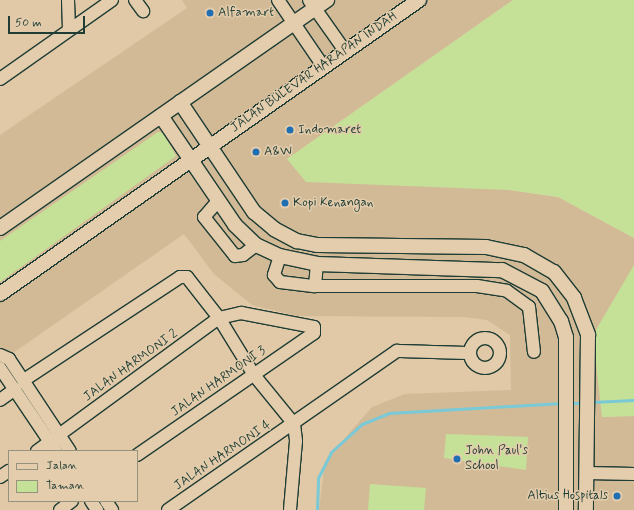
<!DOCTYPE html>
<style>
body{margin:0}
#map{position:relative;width:634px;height:510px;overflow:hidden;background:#e1c8a6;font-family:Mynerve,sans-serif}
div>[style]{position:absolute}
.built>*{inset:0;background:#d2ba97}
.green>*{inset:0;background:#c5e198}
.stream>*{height:3px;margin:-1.5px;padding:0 1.5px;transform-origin:1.5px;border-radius:1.5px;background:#7ac9d7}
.roads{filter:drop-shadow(1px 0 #1f3d34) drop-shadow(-1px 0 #1f3d34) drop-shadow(0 1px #1f3d34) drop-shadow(0 -1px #1f3d34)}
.minor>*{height:12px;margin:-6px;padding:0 6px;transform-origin:6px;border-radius:6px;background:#e4cdad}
.minor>.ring{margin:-6px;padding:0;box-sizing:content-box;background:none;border:12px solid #e4cdad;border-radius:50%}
.tertiary>*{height:14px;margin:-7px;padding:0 7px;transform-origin:7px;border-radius:7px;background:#e4cdad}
.dots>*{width:11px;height:11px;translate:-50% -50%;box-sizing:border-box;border:2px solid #e4cdad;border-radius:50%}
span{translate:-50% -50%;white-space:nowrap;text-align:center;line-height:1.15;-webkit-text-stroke:3px #e4cdad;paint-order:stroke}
.poi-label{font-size:13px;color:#1f3d34}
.left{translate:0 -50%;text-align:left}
.right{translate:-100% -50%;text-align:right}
.street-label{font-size:13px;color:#1f3d34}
.legend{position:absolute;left:8px;top:450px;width:130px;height:52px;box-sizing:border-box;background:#e4cdad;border:1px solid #95937d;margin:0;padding:5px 7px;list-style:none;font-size:12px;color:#1f3d34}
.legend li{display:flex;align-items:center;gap:8px;height:20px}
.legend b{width:20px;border:1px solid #95937d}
.scale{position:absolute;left:8px;top:16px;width:77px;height:18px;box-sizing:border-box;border:2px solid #1f3d34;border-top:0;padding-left:5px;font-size:12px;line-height:14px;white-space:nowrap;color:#1f3d34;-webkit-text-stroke:3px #e4cdad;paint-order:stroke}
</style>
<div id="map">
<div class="built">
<div style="clip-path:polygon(182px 0,513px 0,287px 159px,558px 197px,634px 238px,634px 265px,623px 287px,602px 417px,634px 416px,634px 510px,319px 510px,325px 461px,372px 407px,405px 394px,511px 390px,510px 335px,487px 320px,464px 317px,297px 316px,252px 305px,214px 274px,184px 234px,0 362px,0 135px,187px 8px)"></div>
</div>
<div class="green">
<div style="clip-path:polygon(513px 0,634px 0,634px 238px,558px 197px,509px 190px,306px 182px,287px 159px)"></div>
<div style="clip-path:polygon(158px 132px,163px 133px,176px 156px,0 282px,0 241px)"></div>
<div style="clip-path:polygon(634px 265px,634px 416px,602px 417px,593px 335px)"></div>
<div style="clip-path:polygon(446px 434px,528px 437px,526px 470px,444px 458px)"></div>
<div style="clip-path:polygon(370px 484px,426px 488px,424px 510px,368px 510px)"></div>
</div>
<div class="stream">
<div style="left:592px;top:402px;width:42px;rotate:-2.7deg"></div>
<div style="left:570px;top:403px;width:14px"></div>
<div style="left:317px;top:510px;width:32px;rotate:-88deg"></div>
<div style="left:318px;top:478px;width:29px;rotate:-63deg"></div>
<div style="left:331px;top:452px;width:42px;rotate:-42.1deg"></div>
<div style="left:362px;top:424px;width:29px;rotate:-22deg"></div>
<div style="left:389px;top:413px;width:173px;rotate:-3.3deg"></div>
</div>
<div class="roads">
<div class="minor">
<div style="left:68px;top:0;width:29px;rotate:88deg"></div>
<div style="left:135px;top:0;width:14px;rotate:54deg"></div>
<div style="left:278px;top:0;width:80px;rotate:55.7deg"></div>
<div style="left:309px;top:0;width:62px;rotate:54.8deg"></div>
<div style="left:0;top:79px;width:137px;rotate:-35.2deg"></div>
<div style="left:218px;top:201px;width:21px;rotate:131deg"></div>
<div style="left:204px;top:217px;width:50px;rotate:51.5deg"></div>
<div style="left:235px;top:256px;width:8px;rotate:-7deg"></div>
<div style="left:243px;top:255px;width:16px;rotate:-38deg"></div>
<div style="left:280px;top:256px;width:20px;rotate:108deg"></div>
<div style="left:274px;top:275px;width:9px;rotate:49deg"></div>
<div style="left:280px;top:282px;width:35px;rotate:7deg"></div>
<div style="left:315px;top:286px;width:162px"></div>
<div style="left:477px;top:286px;width:30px;rotate:9deg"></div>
<div style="left:507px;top:291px;width:27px;rotate:36deg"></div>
<div style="left:529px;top:307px;width:45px;rotate:83.7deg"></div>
<div style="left:315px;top:286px;width:22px;rotate:-85deg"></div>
<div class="ring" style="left:470px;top:338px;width:18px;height:18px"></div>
<div style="left:0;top:355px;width:10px;rotate:24deg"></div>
<div style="left:9px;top:359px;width:110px;rotate:56.5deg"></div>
<div style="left:0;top:368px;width:100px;rotate:56deg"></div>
<div style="left:24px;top:380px;width:187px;rotate:-33.4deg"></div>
<div style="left:180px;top:277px;width:7px"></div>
<div style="left:187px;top:277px;width:52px;rotate:52deg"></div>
<div style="left:219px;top:318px;width:67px;rotate:58.4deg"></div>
<div style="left:254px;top:375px;width:63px;rotate:50.8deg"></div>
<div style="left:294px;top:424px;width:17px;rotate:83deg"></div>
<div style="left:296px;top:441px;width:69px;rotate:95deg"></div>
<div style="left:0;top:400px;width:19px;rotate:-36deg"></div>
<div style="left:37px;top:451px;width:225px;rotate:-36.2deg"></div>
<div style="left:219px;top:318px;width:23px;rotate:-13deg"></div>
<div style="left:241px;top:313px;width:74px;rotate:10.9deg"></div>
<div style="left:314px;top:327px;width:6px;rotate:90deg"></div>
<div style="left:314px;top:333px;width:215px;rotate:145.4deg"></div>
<div style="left:587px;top:473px;width:47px;rotate:1.2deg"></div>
<div style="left:0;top:477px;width:11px;rotate:-34deg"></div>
<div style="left:91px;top:501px;width:11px;rotate:56deg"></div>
<div style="left:106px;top:501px;width:11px;rotate:56deg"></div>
<div style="left:60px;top:510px;width:15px;rotate:-37deg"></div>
<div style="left:168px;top:510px;width:279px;rotate:-34.8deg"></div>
<div style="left:397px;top:351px;width:72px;rotate:1.6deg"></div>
</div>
<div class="tertiary">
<div style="left:180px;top:102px;width:133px;rotate:56.1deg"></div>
<div style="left:254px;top:212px;width:26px;rotate:40deg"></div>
<div style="left:274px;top:229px;width:26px;rotate:28deg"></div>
<div style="left:297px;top:241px;width:21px;rotate:11deg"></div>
<div style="left:318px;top:245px;width:168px;rotate:0.7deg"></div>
<div style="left:486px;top:247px;width:39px;rotate:12deg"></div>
<div style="left:524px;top:255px;width:34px;rotate:30deg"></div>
<div style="left:554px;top:272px;width:33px;rotate:52deg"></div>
<div style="left:574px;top:298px;width:40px;rotate:69deg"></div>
<div style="left:588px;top:335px;width:175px;rotate:90.7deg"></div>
<div style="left:161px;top:116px;width:132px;rotate:55.8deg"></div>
<div style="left:235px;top:225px;width:29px;rotate:44deg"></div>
<div style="left:256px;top:245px;width:26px;rotate:25deg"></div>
<div style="left:280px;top:256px;width:38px;rotate:12deg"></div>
<div style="left:317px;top:264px;width:185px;rotate:1.9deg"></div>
<div style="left:502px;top:270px;width:45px;rotate:27.7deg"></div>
<div style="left:542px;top:291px;width:36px;rotate:58deg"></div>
<div style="left:561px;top:321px;width:17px;rotate:73deg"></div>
<div style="left:566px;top:337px;width:173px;rotate:90deg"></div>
<div style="left:0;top:228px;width:399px;rotate:-34.9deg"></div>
<div style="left:0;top:294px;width:512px;rotate:-35.06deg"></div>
</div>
</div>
<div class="dots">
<div style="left:210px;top:13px;background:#1f6fb2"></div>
<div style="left:290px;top:130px;background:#1f6fb2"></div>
<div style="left:256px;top:152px;background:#1f6fb2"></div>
<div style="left:285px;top:203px;background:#1f6fb2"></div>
<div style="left:457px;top:459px;background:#1f6fb2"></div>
<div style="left:617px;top:496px;background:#1f6fb2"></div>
</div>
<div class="poi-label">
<span class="left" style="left:218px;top:13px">Alfamart</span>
<span class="left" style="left:298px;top:130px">Indomaret</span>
<span class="left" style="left:264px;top:152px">A&amp;W</span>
<span class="left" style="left:293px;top:203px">Kopi Kenangan</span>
<span class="left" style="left:465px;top:459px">John Paul's<br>School</span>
<span class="right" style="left:608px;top:496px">Altius Hospitals</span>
</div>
<div class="street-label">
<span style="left:314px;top:73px;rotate:-35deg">JALAN BULEVAR HARAPAN INDAH</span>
<span style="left:131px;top:366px;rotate:-36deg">JALAN HARMONI 2</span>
<span style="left:219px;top:382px;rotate:-35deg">JALAN HARMONI 3</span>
<span style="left:223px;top:456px;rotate:-34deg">JALAN HARMONI 4</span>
</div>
<ul class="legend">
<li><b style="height:5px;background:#e4cdad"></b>Jalan</li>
<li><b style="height:11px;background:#c5e198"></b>Taman</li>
</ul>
<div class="scale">50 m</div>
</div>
